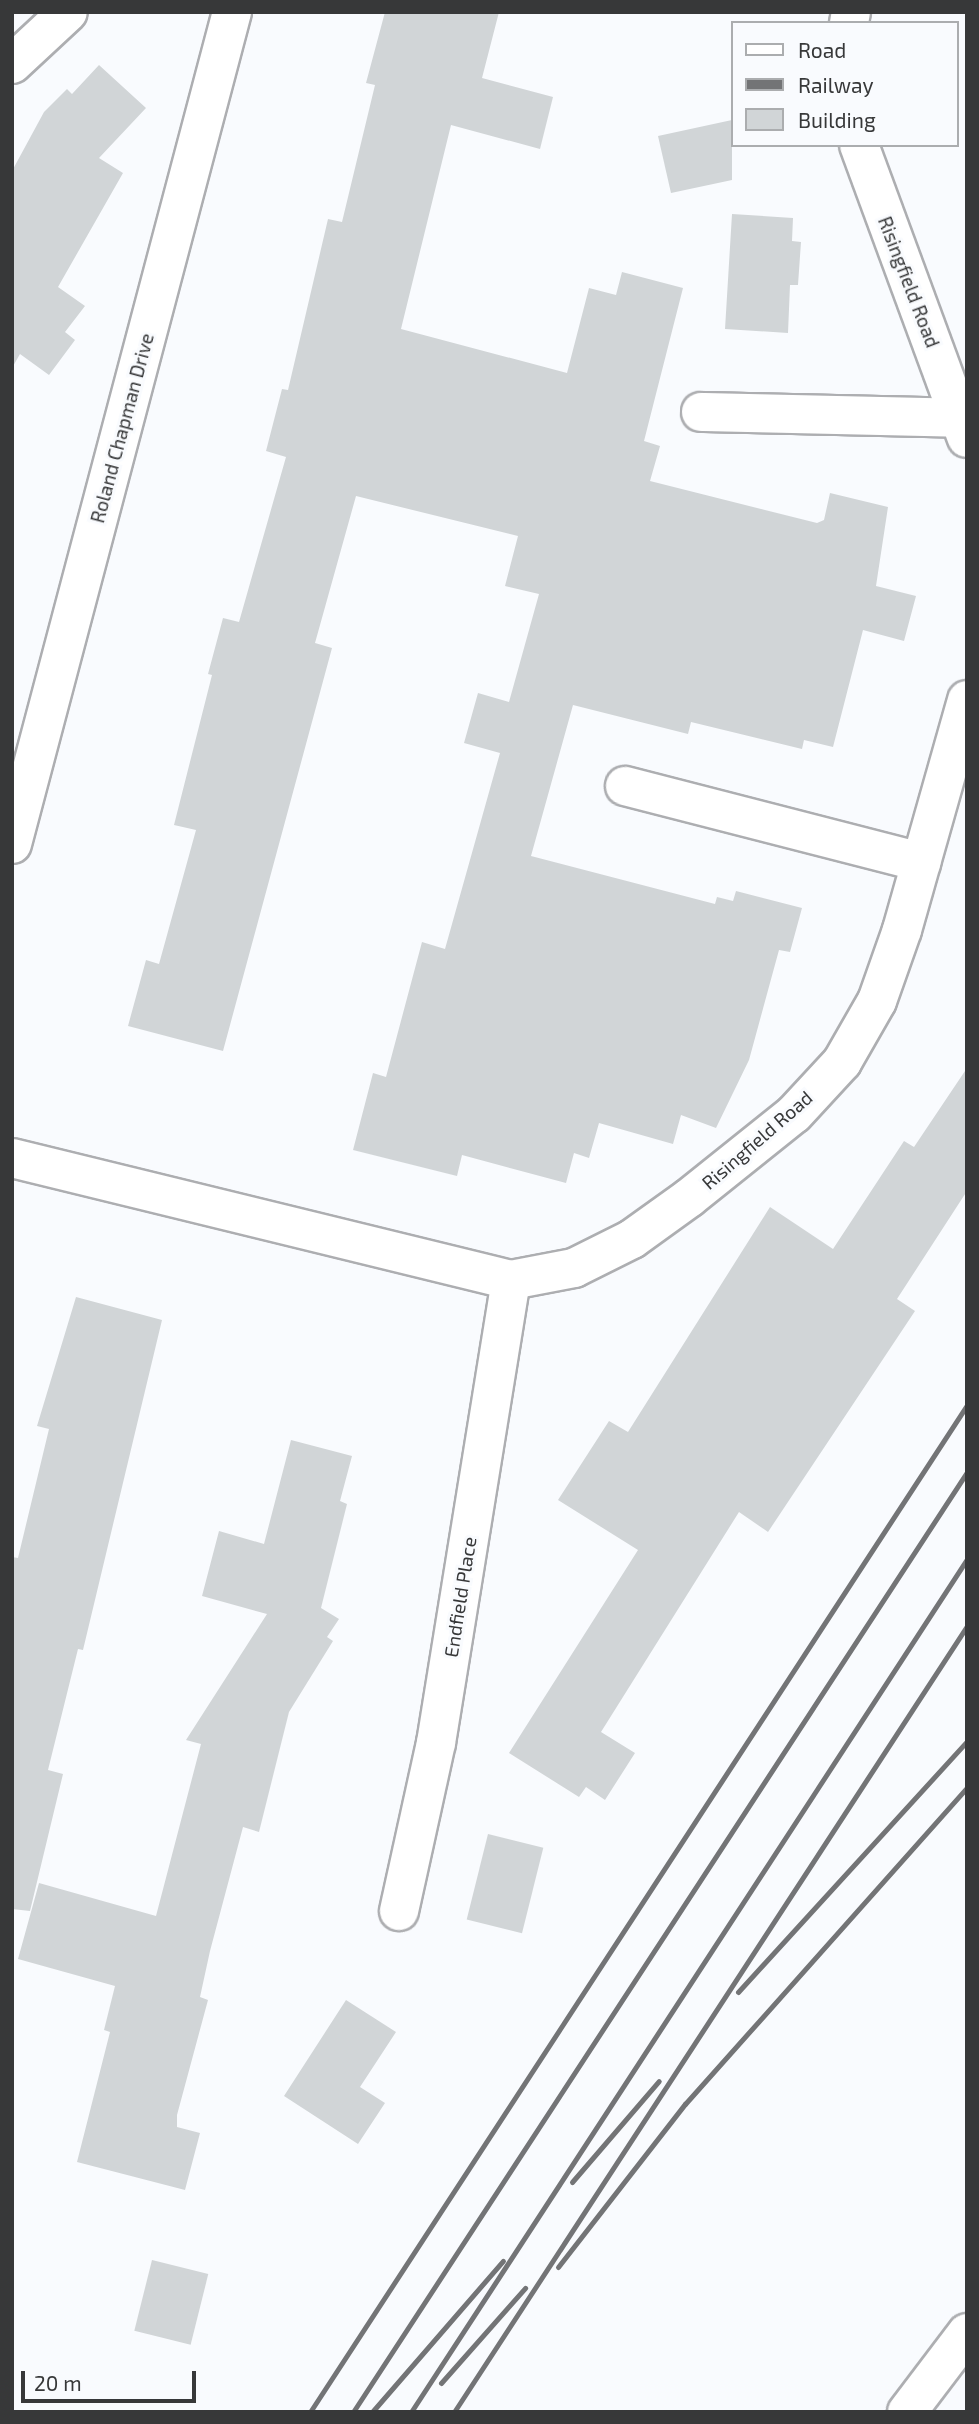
<!DOCTYPE html>
<style>
body{margin:0}
#map{position:relative;width:979px;height:2424px;overflow:hidden;background:#f9fbfe;font-family:"Exo 2",sans-serif}
div>[style]{position:absolute}
.building>*{inset:0;background:#d1d5d7;transform-origin:0 0}
.roads{filter:drop-shadow(2px 0 #adaeb1) drop-shadow(-2px 0 #adaeb1) drop-shadow(0 2px #adaeb1) drop-shadow(0 -2px #adaeb1)}
.minor>*{height:38px;margin:-19px;padding:0 19px;transform-origin:19px;border-radius:19px;background:#fff}
.tertiary>*{height:38px;margin:-19px;padding:0 19px;transform-origin:19px;border-radius:19px;background:#fff}
.trunk>*{height:38px;margin:-19px;padding:0 19px;transform-origin:19px;border-radius:19px;background:#fff}
.rail>*{height:5px;margin:-2.5px;padding:0 2.5px;transform-origin:2.5px;border-radius:2.5px;background:#737476}
span{translate:-50% -50%;white-space:nowrap;text-align:center;line-height:1.15;-webkit-text-stroke:6px #f9fbfe;paint-order:stroke}
.street-label{font-size:19px;color:#373839}
.frame{position:absolute;inset:0;border:14px solid #373839;pointer-events:none}
.legend{position:absolute;left:731px;top:21px;width:228px;height:126px;box-sizing:border-box;background:#f9fbfe;border:2px solid #abadaf;margin:0;padding:9px 12px;list-style:none;font-size:21px;color:#373839}
.legend li{display:flex;align-items:center;gap:14px;height:35px}
.legend b{width:35px;border:2px solid #abadaf}
.scale{position:absolute;left:21px;top:2371px;width:175px;height:32px;box-sizing:border-box;border:4px solid #373839;border-top:0;padding-left:9px;font-size:21px;line-height:24px;white-space:nowrap;color:#373839;-webkit-text-stroke:5px #f9fbfe;paint-order:stroke}
</style>
<div id="map">
<div class="building">
<div style="clip-path:polygon(385px 12px,499px 12px,482px 78px,553px 97px,540px 149px,451px 125px,401px 329px,567px 373px,589px 288px,616px 295px,622px 272px,683px 288px,644px 441px,660px 446px,650px 481px,817px 523px,824px 520px,830px 493px,888px 507px,876px 586px,916px 596px,904px 641px,863px 630px,833px 747px,804px 740px,802px 749px,691px 722px,688px 734px,573px 705px,531px 856px,715px 904px,717px 897px,733px 901px,736px 891px,802px 908px,790px 952px,779px 950px,749px 1060px,716px 1128px,681px 1115px,673px 1144px,599px 1123px,589px 1158px,574px 1153px,566px 1183px,462px 1155px,457px 1176px,353px 1150px,373px 1073px,386px 1077px,422px 942px,445px 949px,500px 753px,464px 743px,478px 693px,509px 702px,539px 594px,505px 586px,518px 536px,356px 496px,315px 643px,332px 648px,223px 1051px,128px 1026px,146px 960px,159px 964px,196px 830px,174px 825px,212px 675px,208px 674px,223px 618px,239px 622px,286px 457px,266px 451px,282px 389px,288px 390px,328px 219px,342px 222px,375px 85px,366px 83px)"></div>
<div style="clip-path:polygon(99px 65px,146px 108px,99px 158px,123px 173px,58px 287px,85px 306px,65px 332px,75px 340px,49px 375px,20px 354px,12px 368px,12px 171px,44px 112px,67px 89px,72px 94px)"></div>
<div style="clip-path:polygon(732px 120px,732px 180px,671px 193px,658px 136px)"></div>
<div style="clip-path:polygon(732px 214px,793px 218px,792px 241px,801px 242px,798px 285px,790px 285px,788px 333px,725px 329px)"></div>
<div style="clip-path:polygon(967px 1068px,967px 1191px,897px 1299px,915px 1311px,768px 1532px,739px 1512px,601px 1732px,635px 1753px,605px 1800px,586px 1787px,579px 1797px,509px 1753px,638px 1550px,558px 1500px,609px 1421px,628px 1432px,770px 1207px,833px 1249px,904px 1141px,914px 1147px)"></div>
<div style="clip-path:polygon(76px 1297px,162px 1320px,83px 1650px,78px 1649px,48px 1770px,63px 1774px,30px 1911px,12px 1909px,12px 1557px,18px 1558px,49px 1429px,37px 1426px)"></div>
<div style="clip-path:polygon(291px 1440px,352px 1456px,340px 1501px,347px 1504px,321px 1608px,339px 1619px,327px 1637px,333px 1641px,289px 1712px,259px 1832px,243px 1827px,210px 1951px,200px 1997px,208px 2000px,177px 2115px,177px 2127px,200px 2133px,185px 2190px,77px 2162px,110px 2032px,104px 2030px,115px 1986px,18px 1959px,39px 1883px,156px 1916px,201px 1744px,186px 1740px,267px 1614px,202px 1596px,219px 1531px,264px 1544px)"></div>
<div style="left:488px;top:1834px;width:57px;height:88px;rotate:14deg"></div>
<div style="clip-path:polygon(346px 2000px,396px 2032px,360px 2087px,385px 2103px,358px 2144px,284px 2096px)"></div>
<div style="left:152px;top:2260px;width:58px;height:73px;rotate:14deg"></div>
</div>
<div class="roads">
<div class="minor">
<div style="left:849px;top:23px;width:11px;rotate:-80deg"></div>
<div style="left:12px;top:64px;width:76px;rotate:-42.9deg"></div>
<div style="left:859px;top:145px;width:312px;rotate:69.8deg"></div>
<div style="left:701px;top:412px;width:260px;rotate:1.3deg"></div>
<div style="left:625px;top:786px;width:306px;rotate:14.4deg"></div>
<div style="left:12px;top:1158px;width:514px;rotate:13.74deg"></div>
<div style="left:511px;top:1280px;width:64px;rotate:-10.8deg"></div>
<div style="left:574px;top:1268px;width:65px;rotate:-26.6deg"></div>
<div style="left:632px;top:1239px;width:70px;rotate:-35.7deg"></div>
<div style="left:689px;top:1198px;width:134px;rotate:-38.7deg"></div>
<div style="left:794px;top:1114px;width:71px;rotate:-47.3deg"></div>
<div style="left:842px;top:1062px;width:70px;rotate:-60.2deg"></div>
<div style="left:877px;top:1001px;width:75px;rotate:-70.6deg"></div>
<div style="left:902px;top:930px;width:239px;rotate:-74.2deg"></div>
<div style="left:399px;top:1911px;width:172px;rotate:-77.6deg"></div>
<div style="left:436px;top:1743px;width:469px;rotate:-80.8deg"></div>
</div>
<div class="tertiary">
<div style="left:12px;top:844px;width:861px;rotate:-75.19deg"></div>
</div>
<div class="trunk">
<div style="left:907px;top:2412px;width:99px;rotate:-52.8deg"></div>
</div>
</div>
<div class="rail">
<div style="left:738px;top:1992px;width:340px;rotate:-47.6deg"></div>
<div style="left:572px;top:2182px;width:133px;rotate:-49.3deg"></div>
<div style="left:558px;top:2267px;width:207px;rotate:-52.1deg"></div>
<div style="left:685px;top:2104px;width:424px;rotate:-48.3deg"></div>
<div style="left:441px;top:2383px;width:127px;rotate:-48.5deg"></div>
<div style="left:310px;top:2412px;width:1202px;rotate:-56.88deg"></div>
<div style="left:353px;top:2412px;width:1123px;rotate:-56.85deg"></div>
<div style="left:372px;top:2412px;width:200px;rotate:-49.1deg"></div>
<div style="left:411px;top:2412px;width:1018px;rotate:-56.9deg"></div>
<div style="left:454px;top:2412px;width:939px;rotate:-56.87deg"></div>
</div>
<div class="street-label">
<span style="left:909px;top:282px;rotate:69deg">Risingfield Road</span>
<span style="left:122px;top:428px;rotate:-75deg">Roland Chapman Drive</span>
<span style="left:757px;top:1140px;rotate:-41deg">Risingfield Road</span>
<span style="left:460px;top:1597px;rotate:-81deg">Endfield Place</span>
</div>
<div class="frame"></div>
<ul class="legend">
<li><b style="height:9px;background:#fff"></b>Road</li>
<li><b style="height:9px;background:#737476"></b>Railway</li>
<li><b style="height:19px;background:#d1d5d7"></b>Building</li>
</ul>
<div class="scale">20 m</div>
</div>
